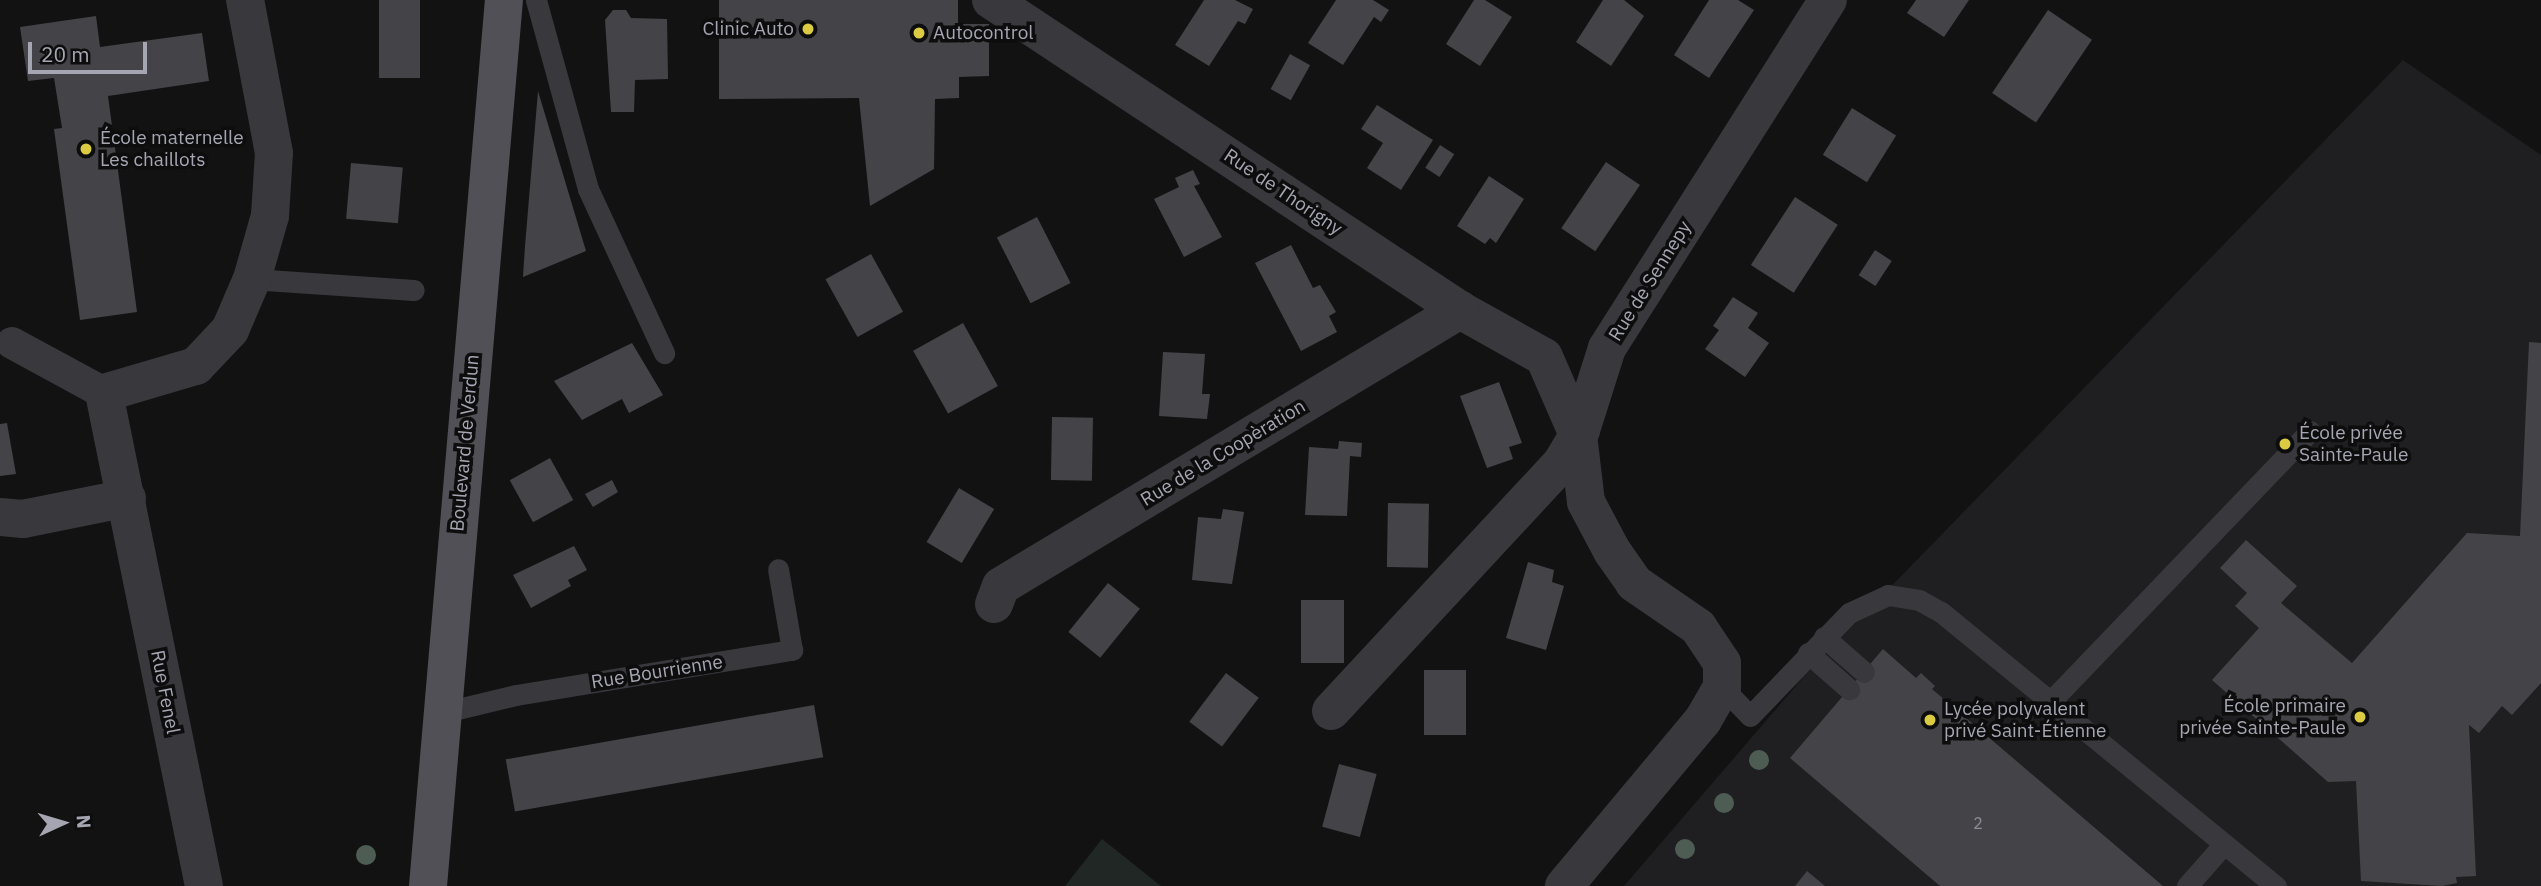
<!DOCTYPE html>
<meta charset="utf-8">
<style>
body{margin:0}
#map{position:relative;width:2541px;height:886px;overflow:hidden;background:#121213;font-family:"IBM Plex Sans",sans-serif}
div>[style]{position:absolute}
.built>*{inset:0;background:#1f1e20}
.green>*{inset:0;background:#212724}
.building>*{inset:0;background:#444448;transform-origin:0 0}
.service>*{height:21px;margin:-10.5px;padding:0 10.5px;transform-origin:10.5px;border-radius:10.5px;background:#39383d}
.pedestrian>*{height:32px;margin:-16px;padding:0 16px;transform-origin:16px;border-radius:16px;background:#39383d}
.minor>*{height:38px;margin:-19px;padding:0 19px;transform-origin:19px;border-radius:19px;background:#39383d}
.primary>*{height:38px;margin:-19px;padding:0 19px;transform-origin:19px;border-radius:19px;background:#505056}
.trees>*{width:20px;height:20px;margin:-10px;border-radius:50%;background:#4d5d53}
.dots>*{width:19px;height:19px;translate:-50% -50%;box-sizing:border-box;border:4px solid #0d0d0e;border-radius:50%}
span{translate:-50% -50%;white-space:nowrap;text-align:center;line-height:1.15;-webkit-text-stroke:7px #0d0d0e;paint-order:stroke}
.number-label{font-size:16px;color:#8d8e98}
.number-label span{-webkit-text-stroke-width:0}
.poi-label{font-size:19px;color:#a5a6b2}
.right{translate:-100% -50%;text-align:right}
.left{translate:0 -50%;text-align:left}
.street-label{font-size:19px;color:#a5a6b2}
.north{position:absolute;left:28px;top:788px;width:70px;height:70px;-webkit-text-stroke:5px #0d0d0e;paint-order:stroke;rotate:86deg;font-size:19px;font-weight:700;line-height:28px;text-align:center;color:#a5a6b2}
.north::after{content:'';display:block;margin:auto;width:24px;height:32px;background:#a5a6b2;clip-path:polygon(50% 0,100% 100%,50% 72%,0 100%)}
.scale{position:absolute;left:28px;top:42px;width:119px;height:32px;box-sizing:border-box;border:4px solid #a5a6b2;border-top:0;padding-left:9px;font-size:21px;line-height:24px;white-space:nowrap;color:#a5a6b2;-webkit-text-stroke:5px #0d0d0e;paint-order:stroke}
</style>
<div id="map">
<div class="built">
<div style="clip-path:polygon(2403px 60px,2541px 155px,2541px 886px,1624px 886px,1807px 673px)"></div>
</div>
<div class="green">
<div style="clip-path:polygon(1102px 839px,1161px 886px,1065px 886px)"></div>
</div>
<div class="building">
<div style="left:379px;top:0;width:41px;height:78px"></div>
<div style="clip-path:polygon(719px 0,958px 0,958px 24px,989px 24px,989px 76px,959px 77px,959px 98px,935px 99px,934px 169px,870px 206px,859px 98px,719px 99px)"></div>
<div style="clip-path:polygon(1204px 0,1235px 0,1253px 9px,1245px 24px,1238px 21px,1209px 66px,1175px 45px)"></div>
<div style="clip-path:polygon(1336px 0,1373px 0,1389px 10px,1381px 22px,1374px 17px,1343px 65px,1308px 43px)"></div>
<div style="clip-path:polygon(1474px 0,1485px 0,1512px 17px,1480px 66px,1446px 44px)"></div>
<div style="clip-path:polygon(1603px 0,1624px 0,1644px 16px,1611px 66px,1576px 42px)"></div>
<div style="clip-path:polygon(1709px 0,1738px 0,1754px 10px,1709px 78px,1674px 55px)"></div>
<div style="clip-path:polygon(1916px 0,1969px 0,1944px 37px,1907px 13px)"></div>
<div style="clip-path:polygon(613px 10px,626px 10px,631px 18px,667px 19px,668px 79px,635px 80px,634px 112px,611px 112px,605px 20px)"></div>
<div style="left:2048px;top:10px;width:53px;height:100px;rotate:34deg"></div>
<div style="clip-path:polygon(96px 16px,100px 47px,202px 33px,209px 81px,108px 96px,137px 312px,80px 320px,54px 129px,62px 128px,54px 78px,28px 81px,20px 27px)"></div>
<div style="left:1290px;top:54px;width:23px;height:40px;rotate:29deg"></div>
<div style="clip-path:polygon(538px 91px,586px 251px,523px 277px,525px 246px)"></div>
<div style="clip-path:polygon(1377px 105px,1433px 140px,1401px 190px,1367px 168px,1383px 143px,1361px 129px)"></div>
<div style="left:1852px;top:108px;width:52px;height:55px;rotate:32deg"></div>
<div style="left:1440px;top:145px;width:17px;height:27px;rotate:33deg"></div>
<div style="left:1606px;top:162px;width:41px;height:80px;rotate:34deg"></div>
<div style="left:351px;top:163px;width:52px;height:56px;rotate:5deg"></div>
<div style="clip-path:polygon(1193px 170px,1200px 184px,1194px 186px,1222px 237px,1184px 257px,1154px 199px,1179px 187px,1175px 178px)"></div>
<div style="clip-path:polygon(1489px 176px,1524px 199px,1496px 243px,1490px 238px,1485px 244px,1457px 226px)"></div>
<div style="left:1795px;top:197px;width:51px;height:81px;rotate:33deg"></div>
<div style="left:1037px;top:217px;width:74px;height:45px;rotate:63deg"></div>
<div style="clip-path:polygon(1291px 245px,1313px 288px,1320px 285px,1336px 312px,1329px 316px,1337px 332px,1301px 351px,1255px 263px)"></div>
<div style="left:1875px;top:250px;width:20px;height:30px;rotate:33deg"></div>
<div style="left:871px;top:254px;width:66px;height:52px;rotate:61deg"></div>
<div style="clip-path:polygon(1733px 297px,1758px 313px,1748px 328px,1769px 343px,1745px 377px,1705px 349px,1719px 330px,1713px 326px)"></div>
<div style="left:963px;top:323px;width:72px;height:57px;rotate:61deg"></div>
<div style="clip-path:polygon(2529px 342px,2541px 343px,2541px 683px,2512px 715px,2502px 706px,2479px 733px,2469px 725px,2476px 876px,2456px 877px,2457px 883px,2442px 886px,2361px 881px,2356px 781px,2328px 782px,2212px 680px,2259px 628px,2235px 606px,2247px 593px,2220px 568px,2246px 540px,2297px 586px,2281px 603px,2352px 663px,2467px 533px,2520px 536px)"></div>
<div style="clip-path:polygon(632px 343px,663px 395px,629px 413px,622px 399px,582px 420px,554px 381px)"></div>
<div style="clip-path:polygon(1163px 352px,1205px 354px,1202px 394px,1210px 394px,1207px 419px,1159px 416px)"></div>
<div style="clip-path:polygon(1499px 382px,1522px 443px,1509px 447px,1513px 459px,1487px 468px,1460px 396px)"></div>
<div style="left:1052px;top:417px;width:41px;height:63px;rotate:1deg"></div>
<div style="clip-path:polygon(7px 423px,16px 474px,0 476px,0 424px)"></div>
<div style="clip-path:polygon(1339px 441px,1362px 443px,1361px 457px,1350px 456px,1347px 516px,1305px 515px,1309px 447px,1338px 449px)"></div>
<div style="left:550px;top:458px;width:48px;height:46px;rotate:61deg"></div>
<div style="clip-path:polygon(612px 480px,618px 492px,593px 507px,585px 494px)"></div>
<div style="left:959px;top:488px;width:41px;height:63px;rotate:31deg"></div>
<div style="left:1388px;top:503px;width:41px;height:64px;rotate:1deg"></div>
<div style="clip-path:polygon(1223px 509px,1244px 512px,1232px 584px,1192px 580px,1198px 517px,1221px 519px)"></div>
<div style="clip-path:polygon(574px 546px,587px 570px,568px 580px,571px 586px,531px 608px,513px 575px)"></div>
<div style="clip-path:polygon(1528px 562px,1554px 570px,1552px 582px,1564px 586px,1546px 650px,1506px 638px)"></div>
<div style="left:1108px;top:583px;width:41px;height:63px;rotate:39deg"></div>
<div style="left:1301px;top:600px;width:43px;height:63px"></div>
<div style="clip-path:polygon(1883px 649px,1916px 678px,1921px 673px,1935px 686px,1932px 689px,2163px 886px,1940px 886px,1790px 758px)"></div>
<div style="left:1424px;top:670px;width:42px;height:65px"></div>
<div style="left:1226px;top:673px;width:41px;height:61px;rotate:37deg"></div>
<div style="left:814px;top:705px;width:53px;height:313px;rotate:80deg"></div>
<div style="left:1339px;top:764px;width:39px;height:65px;rotate:15deg"></div>
<div style="clip-path:polygon(1807px 871px,1825px 886px,1795px 886px)"></div>
</div>
<div class="service">
<div style="left:536px;top:0;width:196px;rotate:74.6deg"></div>
<div style="left:588px;top:189px;width:181px;rotate:65.1deg"></div>
<div style="left:252px;top:279px;width:162px;rotate:3.9deg"></div>
<div style="left:1824px;top:637px;width:53px;rotate:41.2deg"></div>
<div style="left:1808px;top:653px;width:55px;rotate:41.3deg"></div>
<div style="left:1722px;top:687px;width:40px;rotate:46deg"></div>
<div style="left:1750px;top:716px;width:143px;rotate:-46.1deg"></div>
<div style="left:1849px;top:613px;width:43px;rotate:-24.8deg"></div>
<div style="left:1888px;top:595px;width:31px;rotate:9deg"></div>
<div style="left:1919px;top:600px;width:25px;rotate:29deg"></div>
<div style="left:1941px;top:612px;width:433px;rotate:39.3deg"></div>
<div style="left:2051px;top:701px;width:374px;rotate:-46.2deg"></div>
<div style="left:441px;top:713px;width:77px;rotate:-13.5deg"></div>
<div style="left:516px;top:695px;width:280px;rotate:-9.3deg"></div>
<div style="left:792px;top:650px;width:82px;rotate:-99.8deg"></div>
<div style="left:2187px;top:886px;width:56px;rotate:-48.6deg"></div>
</div>
<div class="pedestrian">
<div style="left:12px;top:343px;width:105px;rotate:28.5deg"></div>
</div>
<div class="minor">
<div style="left:991px;top:0;width:562px;rotate:33.46deg"></div>
<div style="left:1460px;top:310px;width:96px;rotate:29.2deg"></div>
<div style="left:1544px;top:357px;width:85px;rotate:66.4deg"></div>
<div style="left:1578px;top:435px;width:67px;rotate:83.2deg"></div>
<div style="left:1586px;top:502px;width:55px;rotate:62deg"></div>
<div style="left:1612px;top:551px;width:39px;rotate:55deg"></div>
<div style="left:1634px;top:583px;width:78px;rotate:34.5deg"></div>
<div style="left:1698px;top:627px;width:43px;rotate:56.3deg"></div>
<div style="left:1722px;top:663px;width:24px;rotate:90deg"></div>
<div style="left:1722px;top:687px;width:38px;rotate:120deg"></div>
<div style="left:1703px;top:720px;width:217px;rotate:129.9deg"></div>
<div style="left:0;top:517px;width:23px;rotate:5deg"></div>
<div style="left:23px;top:519px;width:106px;rotate:-11.4deg"></div>
<div style="left:994px;top:604px;width:19px;rotate:-69deg"></div>
<div style="left:1001px;top:586px;width:536px;rotate:-31.02deg"></div>
<div style="left:1331px;top:711px;width:340px;rotate:-47.1deg"></div>
<div style="left:1562px;top:462px;width:37px;rotate:-59deg"></div>
<div style="left:1581px;top:430px;width:86px;rotate:-72.4deg"></div>
<div style="left:1607px;top:348px;width:412px;rotate:-57.6deg"></div>
<div style="left:204px;top:886px;width:503px;rotate:-101.47deg"></div>
<div style="left:104px;top:393px;width:96px;rotate:-16.4deg"></div>
<div style="left:196px;top:366px;width:50px;rotate:-46.6deg"></div>
<div style="left:230px;top:330px;width:56px;rotate:-66.7deg"></div>
<div style="left:252px;top:279px;width:66px;rotate:-74.1deg"></div>
<div style="left:270px;top:216px;width:63px;rotate:-86.4deg"></div>
<div style="left:274px;top:153px;width:156px;rotate:-100.7deg"></div>
</div>
<div class="primary">
<div style="left:428px;top:886px;width:889px;rotate:-85.1deg"></div>
</div>
<div class="trees">
<div style="left:1759px;top:760px"></div>
<div style="left:1724px;top:803px"></div>
<div style="left:1685px;top:849px"></div>
<div style="left:366px;top:855px"></div>
</div>
<div class="dots">
<div style="left:808px;top:29px;background:#dbcb42"></div>
<div style="left:919px;top:33px;background:#dbcb42"></div>
<div style="left:86px;top:149px;background:#dbcb42"></div>
<div style="left:2285px;top:444px;background:#dbcb42"></div>
<div style="left:2360px;top:717px;background:#dbcb42"></div>
<div style="left:1930px;top:720px;background:#dbcb42"></div>
</div>
<div class="number-label">
<span style="left:1978px;top:823px">2</span>
</div>
<div class="poi-label">
<span class="right" style="left:794px;top:29px">Clinic Auto</span>
<span class="left" style="left:933px;top:33px">Autocontrol</span>
<span class="left" style="left:100px;top:149px">École maternelle<br>Les chaillots</span>
<span class="left" style="left:2299px;top:444px">École privée<br>Sainte-Paule</span>
<span class="right" style="left:2346px;top:717px">École primaire<br>privée Sainte-Paule</span>
<span class="left" style="left:1944px;top:720px">Lycée polyvalent<br>privé Saint-Étienne</span>
</div>
<div class="street-label">
<span style="left:1283px;top:192px;rotate:34deg">Rue de Thorigny</span>
<span style="left:1650px;top:281px;rotate:-58deg">Rue de Sennepy</span>
<span style="left:465px;top:443px;rotate:-85deg">Boulevard de Verdun</span>
<span style="left:1223px;top:453px;rotate:-31deg">Rue de la Coopèration</span>
<span style="left:657px;top:672px;rotate:-9deg">Rue Bourrienne</span>
<span style="left:165px;top:692px;rotate:79deg">Rue Fenel</span>
</div>
<div class="north">N</div>
<div class="scale">20 m</div>
</div>
